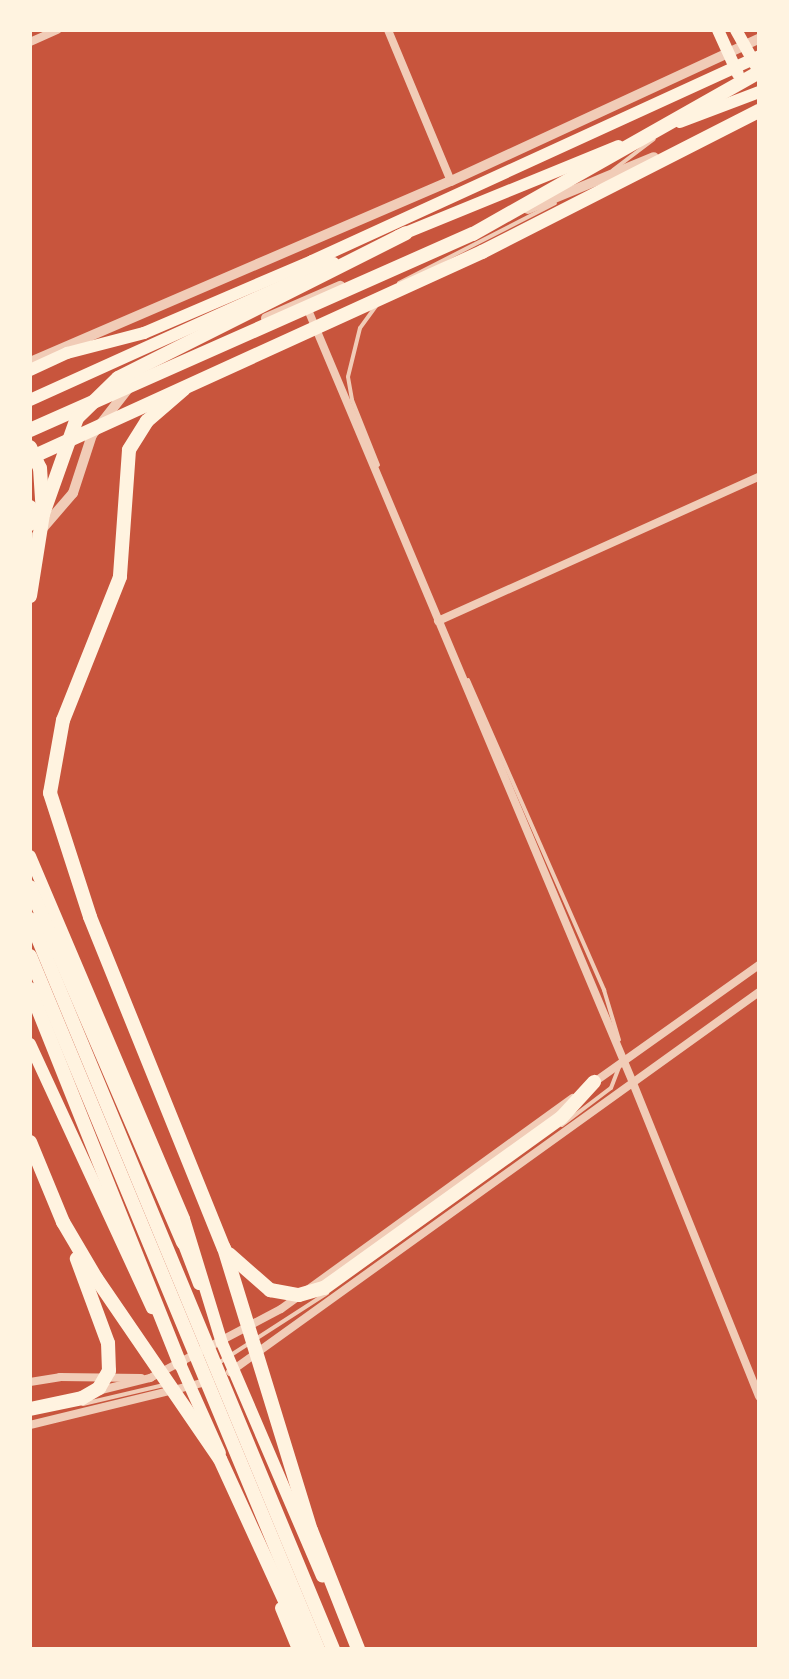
<!DOCTYPE html>
<style>
body{margin:0}
#map{position:relative;width:789px;height:1679px;overflow:hidden;background:#c8553d;font-family:Literata,serif}
div>[style]{position:absolute}
.service>*{height:4px;margin:-2px;padding:0 2px;transform-origin:2px;border-radius:2px;background:#f1ccb7}
.minor>*{height:8px;margin:-4px;padding:0 4px;transform-origin:4px;border-radius:4px;background:#f1ccb7}
.tertiary>*{height:10px;margin:-5px;padding:0 5px;transform-origin:5px;border-radius:5px;background:#f1ccb7}
.secondary>*{height:12px;margin:-6px;padding:0 6px;transform-origin:6px;border-radius:6px;background:#fff3e0}
.primary>*{height:12px;margin:-6px;padding:0 6px;transform-origin:6px;border-radius:6px;background:#fff3e0}
.trunk>*{height:14px;margin:-7px;padding:0 7px;transform-origin:7px;border-radius:7px;background:#fff3e0}
span{translate:-50% -50%;white-space:nowrap;text-align:center;line-height:1.15;-webkit-text-stroke:8px #fff3e0;paint-order:stroke}
.frame{position:absolute;inset:0;border:32px solid #fff3e0;pointer-events:none}
</style>
<div id="map">
<div class="service">
<div style="left:613px;top:170px;width:51px;rotate:-37.1deg"></div>
<div style="left:399px;top:283px;width:175px;rotate:-27.1deg"></div>
<div style="left:376px;top:306px;width:27px;rotate:126deg"></div>
<div style="left:360px;top:328px;width:50px;rotate:103.8deg"></div>
<div style="left:348px;top:377px;width:23px;rotate:80deg"></div>
<div style="left:352px;top:400px;width:70px;rotate:68.2deg"></div>
<div style="left:468px;top:680px;width:339px;rotate:66.3deg"></div>
<div style="left:604px;top:990px;width:52px;rotate:73.3deg"></div>
<div style="left:562px;top:1125px;width:61px;rotate:-37.1deg"></div>
<div style="left:611px;top:1088px;width:25px;rotate:-69deg"></div>
<div style="left:217px;top:1364px;width:131px;rotate:-32.8deg"></div>
<div style="left:83px;top:1404px;width:83px;rotate:-13.2deg"></div>
</div>
<div class="minor">
<div style="left:388px;top:30px;width:164px;rotate:67.4deg"></div>
<div style="left:30px;top:42px;width:30px;rotate:-24deg"></div>
<div style="left:306px;top:305px;width:844px;rotate:67.2deg"></div>
<div style="left:633px;top:1083px;width:338px;rotate:68.1deg"></div>
<div style="left:438px;top:621px;width:352px;rotate:-24.2deg"></div>
<div style="left:593px;top:1083px;width:204px;rotate:-35.4deg"></div>
<div style="left:230px;top:1372px;width:651px;rotate:-35.69deg"></div>
<div style="left:30px;top:1382px;width:30px;rotate:-9deg"></div>
<div style="left:60px;top:1377px;width:81px;rotate:0.7deg"></div>
<div style="left:97px;top:1391px;width:55px;rotate:-13.8deg"></div>
<div style="left:150px;top:1378px;width:148px;rotate:-27.8deg"></div>
<div style="left:281px;top:1309px;width:360px;rotate:-35.9deg"></div>
<div style="left:30px;top:1425px;width:185px;rotate:-13.7deg"></div>
</div>
<div class="tertiary">
<div style="left:528px;top:209px;width:136px;rotate:-22.4deg"></div>
<div style="left:266px;top:318px;width:81px;rotate:-23.4deg"></div>
<div style="left:30px;top:362px;width:458px;rotate:-23.3deg"></div>
<div style="left:451px;top:181px;width:339px;rotate:-24.8deg"></div>
<div style="left:30px;top:543px;width:66px;rotate:-49.3deg"></div>
<div style="left:73px;top:493px;width:61px;rotate:-71.9deg"></div>
<div style="left:92px;top:435px;width:58px;rotate:-52deg"></div>
</div>
<div class="secondary">
<div style="left:718px;top:30px;width:48px;rotate:65.6deg"></div>
<div style="left:736px;top:30px;width:41px;rotate:60.9deg"></div>
<div style="left:680px;top:122px;width:85px;rotate:-20.8deg"></div>
<div style="left:398px;top:236px;width:238px;rotate:-22.2deg"></div>
<div style="left:30px;top:370px;width:41px;rotate:-24.7deg"></div>
<div style="left:67px;top:353px;width:80px;rotate:-14.6deg"></div>
<div style="left:144px;top:333px;width:183px;rotate:-23.2deg"></div>
<div style="left:312px;top:261px;width:492px;rotate:-24.6deg"></div>
<div style="left:30px;top:400px;width:333px;rotate:-24.3deg"></div>
</div>
<div class="primary">
<div style="left:30px;top:856px;width:394px;rotate:67deg"></div>
<div style="left:184px;top:1219px;width:130px;rotate:73deg"></div>
<div style="left:222px;top:1343px;width:254px;rotate:66.8deg"></div>
<div style="left:30px;top:1044px;width:291px;rotate:65.2deg"></div>
<div style="left:183px;top:1242px;width:45px;rotate:69.1deg"></div>
<div style="left:177px;top:1357px;width:105px;rotate:65.9deg"></div>
<div style="left:281px;top:1608px;width:44px;rotate:67.5deg"></div>
</div>
<div class="trunk">
<div style="left:184px;top:389px;width:49px;rotate:139.1deg"></div>
<div style="left:147px;top:421px;width:34px;rotate:122deg"></div>
<div style="left:129px;top:450px;width:127px;rotate:94.1deg"></div>
<div style="left:120px;top:577px;width:154px;rotate:111.7deg"></div>
<div style="left:63px;top:720px;width:74px;rotate:100.1deg"></div>
<div style="left:50px;top:793px;width:130px;rotate:72.1deg"></div>
<div style="left:90px;top:917px;width:357px;rotate:68deg"></div>
<div style="left:224px;top:1248px;width:295px;rotate:72.9deg"></div>
<div style="left:311px;top:1530px;width:128px;rotate:68.4deg"></div>
<div style="left:30px;top:430px;width:484px;rotate:-23.9deg"></div>
<div style="left:473px;top:234px;width:329px;rotate:-29.5deg"></div>
<div style="left:30px;top:447px;width:23px;rotate:65deg"></div>
<div style="left:40px;top:468px;width:46px;rotate:86.3deg"></div>
<div style="left:43px;top:514px;width:83px;rotate:99deg"></div>
<div style="left:30px;top:458px;width:497px;rotate:-24.5deg"></div>
<div style="left:482px;top:252px;width:311px;rotate:-27deg"></div>
<div style="left:30px;top:507px;width:17px;rotate:90deg"></div>
<div style="left:43px;top:514px;width:102px;rotate:-70.5deg"></div>
<div style="left:77px;top:418px;width:57px;rotate:-44.3deg"></div>
<div style="left:118px;top:378px;width:322px;rotate:-26.7deg"></div>
<div style="left:30px;top:887px;width:387px;rotate:66.7deg"></div>
<div style="left:30px;top:919px;width:790px;rotate:67.46deg"></div>
<div style="left:30px;top:956px;width:750px;rotate:67.43deg"></div>
<div style="left:30px;top:989px;width:404px;rotate:68.2deg"></div>
<div style="left:30px;top:1142px;width:87px;rotate:67.6deg"></div>
<div style="left:63px;top:1222px;width:65px;rotate:59.5deg"></div>
<div style="left:96px;top:1278px;width:219px;rotate:55.6deg"></div>
<div style="left:220px;top:1459px;width:209px;rotate:65.4deg"></div>
<div style="left:229px;top:1254px;width:55px;rotate:41.3deg"></div>
<div style="left:270px;top:1290px;width:29px;rotate:10deg"></div>
<div style="left:299px;top:1295px;width:26px;rotate:-16deg"></div>
<div style="left:324px;top:1288px;width:292px;rotate:-35.7deg"></div>
<div style="left:561px;top:1118px;width:49px;rotate:-47.5deg"></div>
<div style="left:30px;top:1409px;width:53px;rotate:-11.9deg"></div>
<div style="left:82px;top:1398px;width:20px;rotate:-30deg"></div>
<div style="left:99px;top:1388px;width:20px;rotate:-60deg"></div>
<div style="left:109px;top:1371px;width:28px;rotate:-92deg"></div>
<div style="left:108px;top:1343px;width:90px;rotate:-110.3deg"></div>
</div>
<div class="frame"></div>
</div>
